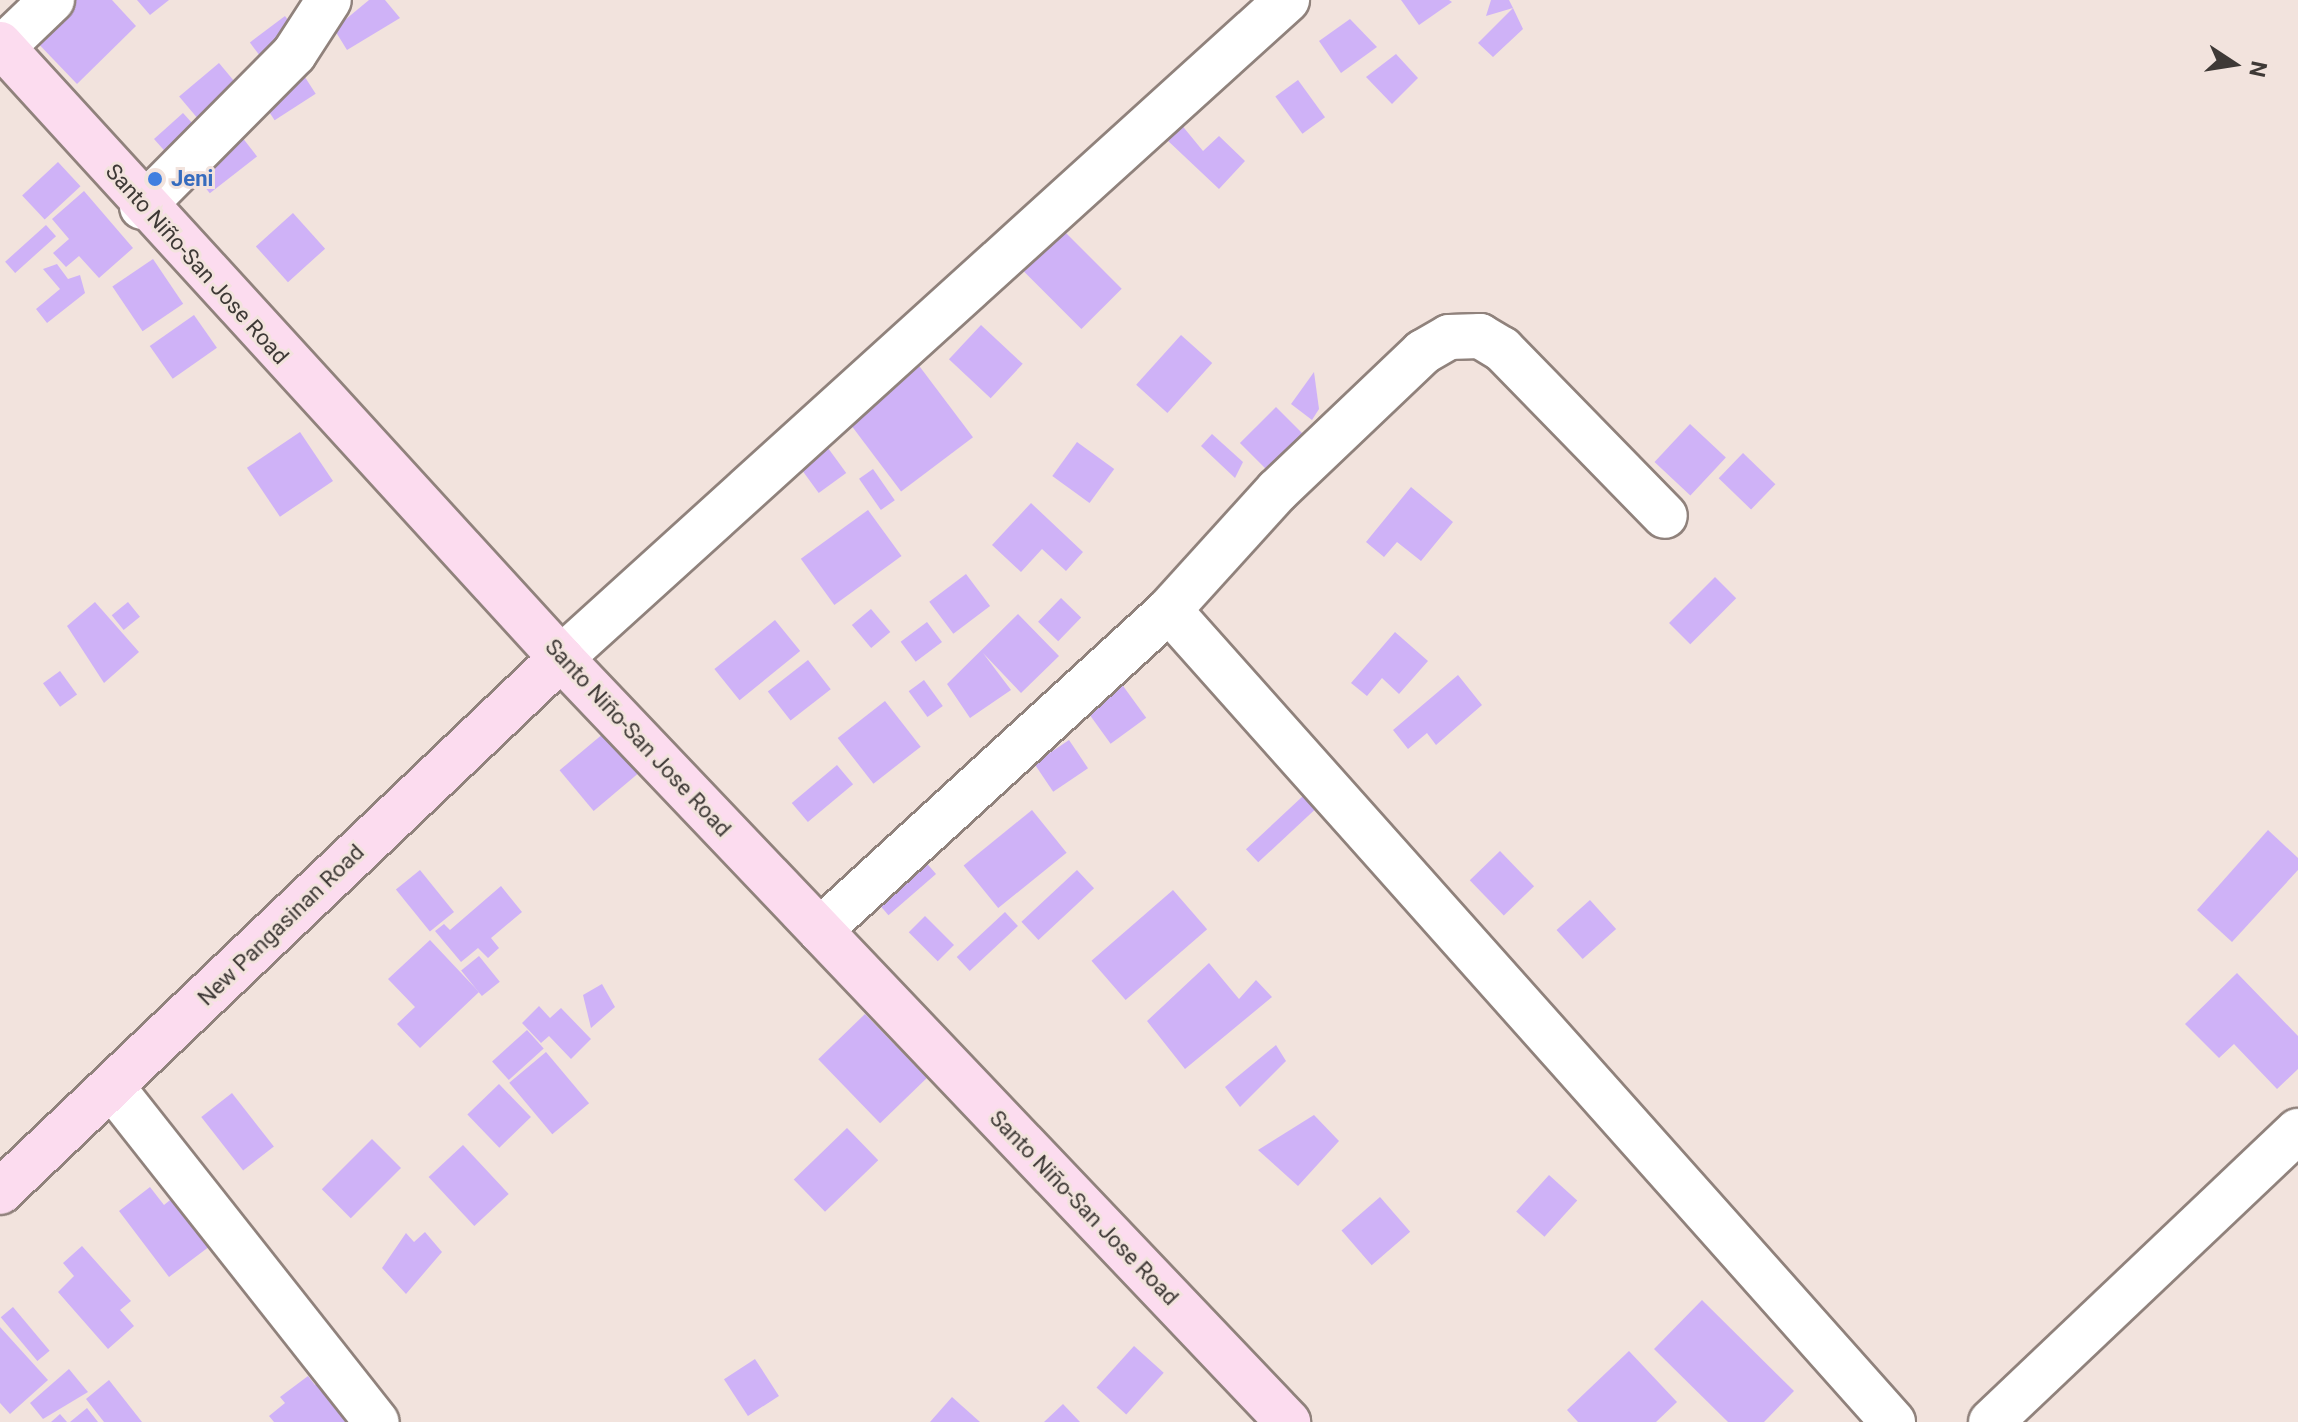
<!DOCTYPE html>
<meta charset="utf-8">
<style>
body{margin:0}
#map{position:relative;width:2298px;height:1422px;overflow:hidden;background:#f2e3dd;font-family:Roboto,sans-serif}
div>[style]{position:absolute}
.building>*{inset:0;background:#cfb2f7;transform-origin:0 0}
.roads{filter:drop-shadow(2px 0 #90827c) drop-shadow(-2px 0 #90827c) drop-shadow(0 2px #90827c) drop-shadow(0 -2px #90827c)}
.minor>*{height:44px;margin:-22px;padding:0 22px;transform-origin:22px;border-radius:22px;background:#fff}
.secondary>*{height:44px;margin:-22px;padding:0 22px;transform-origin:22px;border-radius:22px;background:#fcdcef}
.dots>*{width:22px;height:22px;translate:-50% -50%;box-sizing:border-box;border:4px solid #f2e3dd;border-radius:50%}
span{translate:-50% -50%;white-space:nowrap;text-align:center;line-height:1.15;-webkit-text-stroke:6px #f2e3dd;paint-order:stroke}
.shop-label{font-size:22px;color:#366cbe;font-weight:700}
.left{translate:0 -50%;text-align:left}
.street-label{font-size:22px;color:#3e3936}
.north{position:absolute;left:2194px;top:24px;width:80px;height:80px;-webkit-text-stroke:6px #f2e3dd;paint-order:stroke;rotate:102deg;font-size:22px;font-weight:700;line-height:32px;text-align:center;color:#3e3936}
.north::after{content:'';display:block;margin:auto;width:28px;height:36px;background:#3e3936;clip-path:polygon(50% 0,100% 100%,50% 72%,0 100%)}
</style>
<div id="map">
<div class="building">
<div style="clip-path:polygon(66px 0,112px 0,136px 26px,77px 84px,30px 35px)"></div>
<div style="clip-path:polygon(137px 0,169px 0,150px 15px)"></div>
<div style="clip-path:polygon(369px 0,385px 0,400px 18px,347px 50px,334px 29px)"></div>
<div style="clip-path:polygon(1401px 0,1449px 0,1452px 2px,1419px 25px)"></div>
<div style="clip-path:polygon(1491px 0,1509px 0,1513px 8px,1523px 29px,1493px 57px,1478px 43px,1513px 8px,1486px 16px)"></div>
<div style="left:285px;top:16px;width:21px;height:44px;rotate:53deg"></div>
<div style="clip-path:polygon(1350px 19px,1377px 47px,1341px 73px,1319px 41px)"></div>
<div style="clip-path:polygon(1396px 54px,1418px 78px,1392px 104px,1366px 77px)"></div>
<div style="left:219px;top:63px;width:39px;height:52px;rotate:50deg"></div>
<div style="left:301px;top:71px;width:27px;height:49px;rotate:57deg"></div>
<div style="left:1298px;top:80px;width:46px;height:28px;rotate:54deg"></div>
<div style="left:183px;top:113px;width:27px;height:39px;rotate:48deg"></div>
<div style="clip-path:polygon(1180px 123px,1203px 151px,1219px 136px,1245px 161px,1219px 189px,1166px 139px)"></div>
<div style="left:238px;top:132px;width:31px;height:60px;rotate:52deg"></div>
<div style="left:58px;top:162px;width:33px;height:49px;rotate:47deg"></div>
<div style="clip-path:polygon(84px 191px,133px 248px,99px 278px,79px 256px,66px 267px,53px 253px,69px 239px,52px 219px)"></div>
<div style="left:293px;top:213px;width:48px;height:50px;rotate:48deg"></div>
<div style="left:46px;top:225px;width:15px;height:55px;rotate:48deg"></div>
<div style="left:1063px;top:230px;width:83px;height:57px;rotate:45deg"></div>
<div style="left:153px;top:259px;width:54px;height:49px;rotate:56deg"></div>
<div style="clip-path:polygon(57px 264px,68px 279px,80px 275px,85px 293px,47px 323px,36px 309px,60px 289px,43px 269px)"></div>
<div style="left:194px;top:315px;width:40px;height:54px;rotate:55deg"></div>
<div style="left:981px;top:325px;width:57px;height:47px;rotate:43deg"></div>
<div style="left:1181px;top:335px;width:42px;height:67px;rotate:42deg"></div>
<div style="left:917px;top:363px;width:93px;height:90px;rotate:53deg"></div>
<div style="clip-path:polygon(1314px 372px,1319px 409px,1312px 420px,1291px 404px)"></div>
<div style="left:1276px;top:407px;width:40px;height:51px;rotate:45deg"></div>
<div style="left:1690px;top:424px;width:49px;height:52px;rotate:43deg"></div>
<div style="left:300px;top:432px;width:59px;height:64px;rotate:56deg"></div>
<div style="clip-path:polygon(1212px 434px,1243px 462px,1235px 478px,1201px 446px)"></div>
<div style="left:1077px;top:442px;width:46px;height:42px;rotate:36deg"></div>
<div style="left:828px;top:448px;width:31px;height:34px;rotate:54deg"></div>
<div style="left:1743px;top:453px;width:45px;height:35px;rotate:44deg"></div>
<div style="left:873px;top:469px;width:38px;height:17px;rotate:55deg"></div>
<div style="clip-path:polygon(1411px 487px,1453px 522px,1421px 561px,1397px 542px,1384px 557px,1366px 542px)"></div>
<div style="clip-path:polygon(1031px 503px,1083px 552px,1066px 571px,1042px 549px,1021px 572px,992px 545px)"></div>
<div style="left:868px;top:510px;width:57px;height:83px;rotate:54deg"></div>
<div style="left:966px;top:574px;width:40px;height:46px;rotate:53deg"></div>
<div style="left:1715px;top:577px;width:30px;height:65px;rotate:45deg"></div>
<div style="left:1061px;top:598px;width:28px;height:33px;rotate:44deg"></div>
<div style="clip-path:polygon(95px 602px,139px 652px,104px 683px,67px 626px)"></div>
<div style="left:128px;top:602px;width:19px;height:21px;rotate:51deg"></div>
<div style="left:871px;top:609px;width:30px;height:25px;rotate:50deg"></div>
<div style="clip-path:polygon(1018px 614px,1059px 656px,1021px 693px,983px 653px,1011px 690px,970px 718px,947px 684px)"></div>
<div style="left:775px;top:620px;width:40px;height:78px;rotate:51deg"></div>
<div style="left:927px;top:622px;width:25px;height:33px;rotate:53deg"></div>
<div style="clip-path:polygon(1395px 632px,1428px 661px,1399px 694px,1382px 678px,1367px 696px,1351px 683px)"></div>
<div style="left:808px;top:660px;width:37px;height:51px;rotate:52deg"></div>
<div style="left:60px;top:671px;width:29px;height:21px;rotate:54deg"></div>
<div style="clip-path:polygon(1458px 675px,1482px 705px,1436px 745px,1427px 733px,1408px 749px,1393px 730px)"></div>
<div style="left:1118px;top:679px;width:48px;height:44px;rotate:54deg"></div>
<div style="left:924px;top:680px;width:32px;height:19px;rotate:54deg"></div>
<div style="left:885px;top:701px;width:58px;height:60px;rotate:52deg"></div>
<div style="left:604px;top:733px;width:53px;height:58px;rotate:50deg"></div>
<div style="left:1069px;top:740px;width:34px;height:42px;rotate:56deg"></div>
<div style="left:837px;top:765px;width:25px;height:59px;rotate:50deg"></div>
<div style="left:1303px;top:796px;width:18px;height:78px;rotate:47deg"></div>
<div style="left:1032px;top:810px;width:55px;height:88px;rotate:51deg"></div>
<div style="clip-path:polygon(2268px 830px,2298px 858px,2298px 870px,2232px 942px,2197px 910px)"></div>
<div style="left:1500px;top:851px;width:49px;height:42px;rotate:46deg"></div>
<div style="left:917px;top:852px;width:29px;height:63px;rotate:49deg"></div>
<div style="left:420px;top:870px;width:54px;height:31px;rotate:51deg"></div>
<div style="left:1077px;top:870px;width:25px;height:76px;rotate:47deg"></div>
<div style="clip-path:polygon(501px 886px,522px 912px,491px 938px,499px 948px,488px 958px,478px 948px,461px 962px,435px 931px,444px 924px,450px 930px)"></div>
<div style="left:1173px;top:890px;width:52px;height:108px;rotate:49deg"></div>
<div style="left:1590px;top:900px;width:39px;height:45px;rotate:48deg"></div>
<div style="left:1005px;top:912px;width:19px;height:66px;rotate:47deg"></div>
<div style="left:925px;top:916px;width:41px;height:23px;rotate:45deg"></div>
<div style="clip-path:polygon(430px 940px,479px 992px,420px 1048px,397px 1024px,415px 1007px,388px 979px)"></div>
<div style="left:479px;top:956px;width:33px;height:23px;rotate:51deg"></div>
<div style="clip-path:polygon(1209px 963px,1239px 999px,1256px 980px,1272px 997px,1185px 1069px,1147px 1021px)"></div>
<div style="clip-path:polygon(2237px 973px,2298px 1036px,2298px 1069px,2277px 1089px,2234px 1044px,2219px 1058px,2185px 1024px)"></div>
<div style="clip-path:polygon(602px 984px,615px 1007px,591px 1028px,583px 995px)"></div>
<div style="clip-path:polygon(539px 1006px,550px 1018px,561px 1008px,591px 1039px,571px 1059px,549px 1036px,541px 1043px,522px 1023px)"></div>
<div style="left:865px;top:1014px;width:89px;height:65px;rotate:46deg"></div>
<div style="left:527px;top:1030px;width:25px;height:47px;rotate:48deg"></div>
<div style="clip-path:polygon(1276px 1045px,1286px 1061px,1240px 1107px,1225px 1087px)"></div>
<div style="left:546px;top:1052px;width:67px;height:48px;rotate:50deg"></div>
<div style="left:499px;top:1084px;width:46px;height:44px;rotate:46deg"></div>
<div style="left:232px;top:1093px;width:68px;height:39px;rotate:52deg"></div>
<div style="clip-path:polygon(1314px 1115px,1339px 1141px,1298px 1186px,1258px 1150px)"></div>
<div style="left:847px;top:1128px;width:45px;height:74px;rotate:46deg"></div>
<div style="left:372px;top:1139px;width:41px;height:71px;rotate:45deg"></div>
<div style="left:463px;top:1145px;width:67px;height:47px;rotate:47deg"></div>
<div style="left:1549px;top:1175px;width:38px;height:49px;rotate:42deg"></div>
<div style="clip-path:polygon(150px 1187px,164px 1205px,180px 1192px,210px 1246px,169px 1277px,119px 1211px)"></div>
<div style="left:1380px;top:1197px;width:46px;height:51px;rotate:49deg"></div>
<div style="clip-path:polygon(425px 1232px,442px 1252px,406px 1294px,382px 1268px,406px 1233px,414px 1242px)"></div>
<div style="clip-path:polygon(82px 1246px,131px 1301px,120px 1310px,134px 1326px,108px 1349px,58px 1292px,74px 1276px,63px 1263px)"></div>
<div style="clip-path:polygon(1702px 1300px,1794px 1391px,1764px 1422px,1728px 1422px,1654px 1349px)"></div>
<div style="left:13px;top:1307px;width:57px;height:16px;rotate:50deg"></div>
<div style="clip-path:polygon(0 1327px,48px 1380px,10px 1414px,0 1403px)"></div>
<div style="left:1134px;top:1346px;width:40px;height:56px;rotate:42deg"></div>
<div style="clip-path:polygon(1629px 1351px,1677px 1402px,1656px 1422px,1578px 1422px,1567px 1410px)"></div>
<div style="left:755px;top:1359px;width:44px;height:37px;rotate:57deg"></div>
<div style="clip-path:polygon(69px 1369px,88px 1392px,43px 1419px,30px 1403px)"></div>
<div style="clip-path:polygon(329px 1374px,364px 1422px,274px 1422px,269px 1416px,285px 1403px,280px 1397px,308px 1376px,315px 1385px)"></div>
<div style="clip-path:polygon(109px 1380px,142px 1422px,104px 1422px,86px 1399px)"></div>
<div style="clip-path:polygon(952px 1397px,980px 1422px,930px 1422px)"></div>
<div style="clip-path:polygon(1063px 1404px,1080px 1422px,1044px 1422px)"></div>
<div style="clip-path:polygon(87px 1408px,98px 1422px,70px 1422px)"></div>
<div style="clip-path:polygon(60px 1414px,67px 1422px,51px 1422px)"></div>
</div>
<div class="roads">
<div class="minor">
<div style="left:3px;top:47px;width:68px;rotate:-43.8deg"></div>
<div style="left:142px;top:207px;width:216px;rotate:-45.2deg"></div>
<div style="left:294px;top:54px;width:64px;rotate:-57.1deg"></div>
<div style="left:1169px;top:610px;width:161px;rotate:-47.8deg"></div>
<div style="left:1277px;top:491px;width:202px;rotate:-43.6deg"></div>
<div style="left:1423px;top:352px;width:30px;rotate:-30deg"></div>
<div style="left:1449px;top:337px;width:31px;rotate:-2deg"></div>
<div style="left:1480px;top:336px;width:26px;rotate:31deg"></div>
<div style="left:1502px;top:349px;width:233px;rotate:45.7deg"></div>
<div style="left:561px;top:658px;width:980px;rotate:-42.19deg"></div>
<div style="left:820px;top:930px;width:473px;rotate:-42.5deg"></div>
<div style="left:1169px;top:610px;width:1088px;rotate:48.28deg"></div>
<div style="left:112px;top:1087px;width:427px;rotate:51.7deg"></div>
<div style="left:1991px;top:1422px;width:423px;rotate:-43.5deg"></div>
</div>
<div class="secondary">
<div style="left:0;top:44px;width:832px;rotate:47.58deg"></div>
<div style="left:561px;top:658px;width:1055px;rotate:46.42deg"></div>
<div style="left:0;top:1192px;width:775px;rotate:-43.59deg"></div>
</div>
</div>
<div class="dots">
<div style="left:155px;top:179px;background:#3f7fe0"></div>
</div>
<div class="shop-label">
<span class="left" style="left:171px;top:179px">Jeni</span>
</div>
<div class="street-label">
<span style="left:197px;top:264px;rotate:48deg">Santo Niño-San Jose Road</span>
<span style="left:638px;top:738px;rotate:47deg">Santo Niño-San Jose Road</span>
<span style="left:281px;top:925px;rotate:-44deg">New Pangasinan Road</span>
<span style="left:1084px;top:1208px;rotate:46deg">Santo Niño-San Jose Road</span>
</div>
<div class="north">N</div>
</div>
